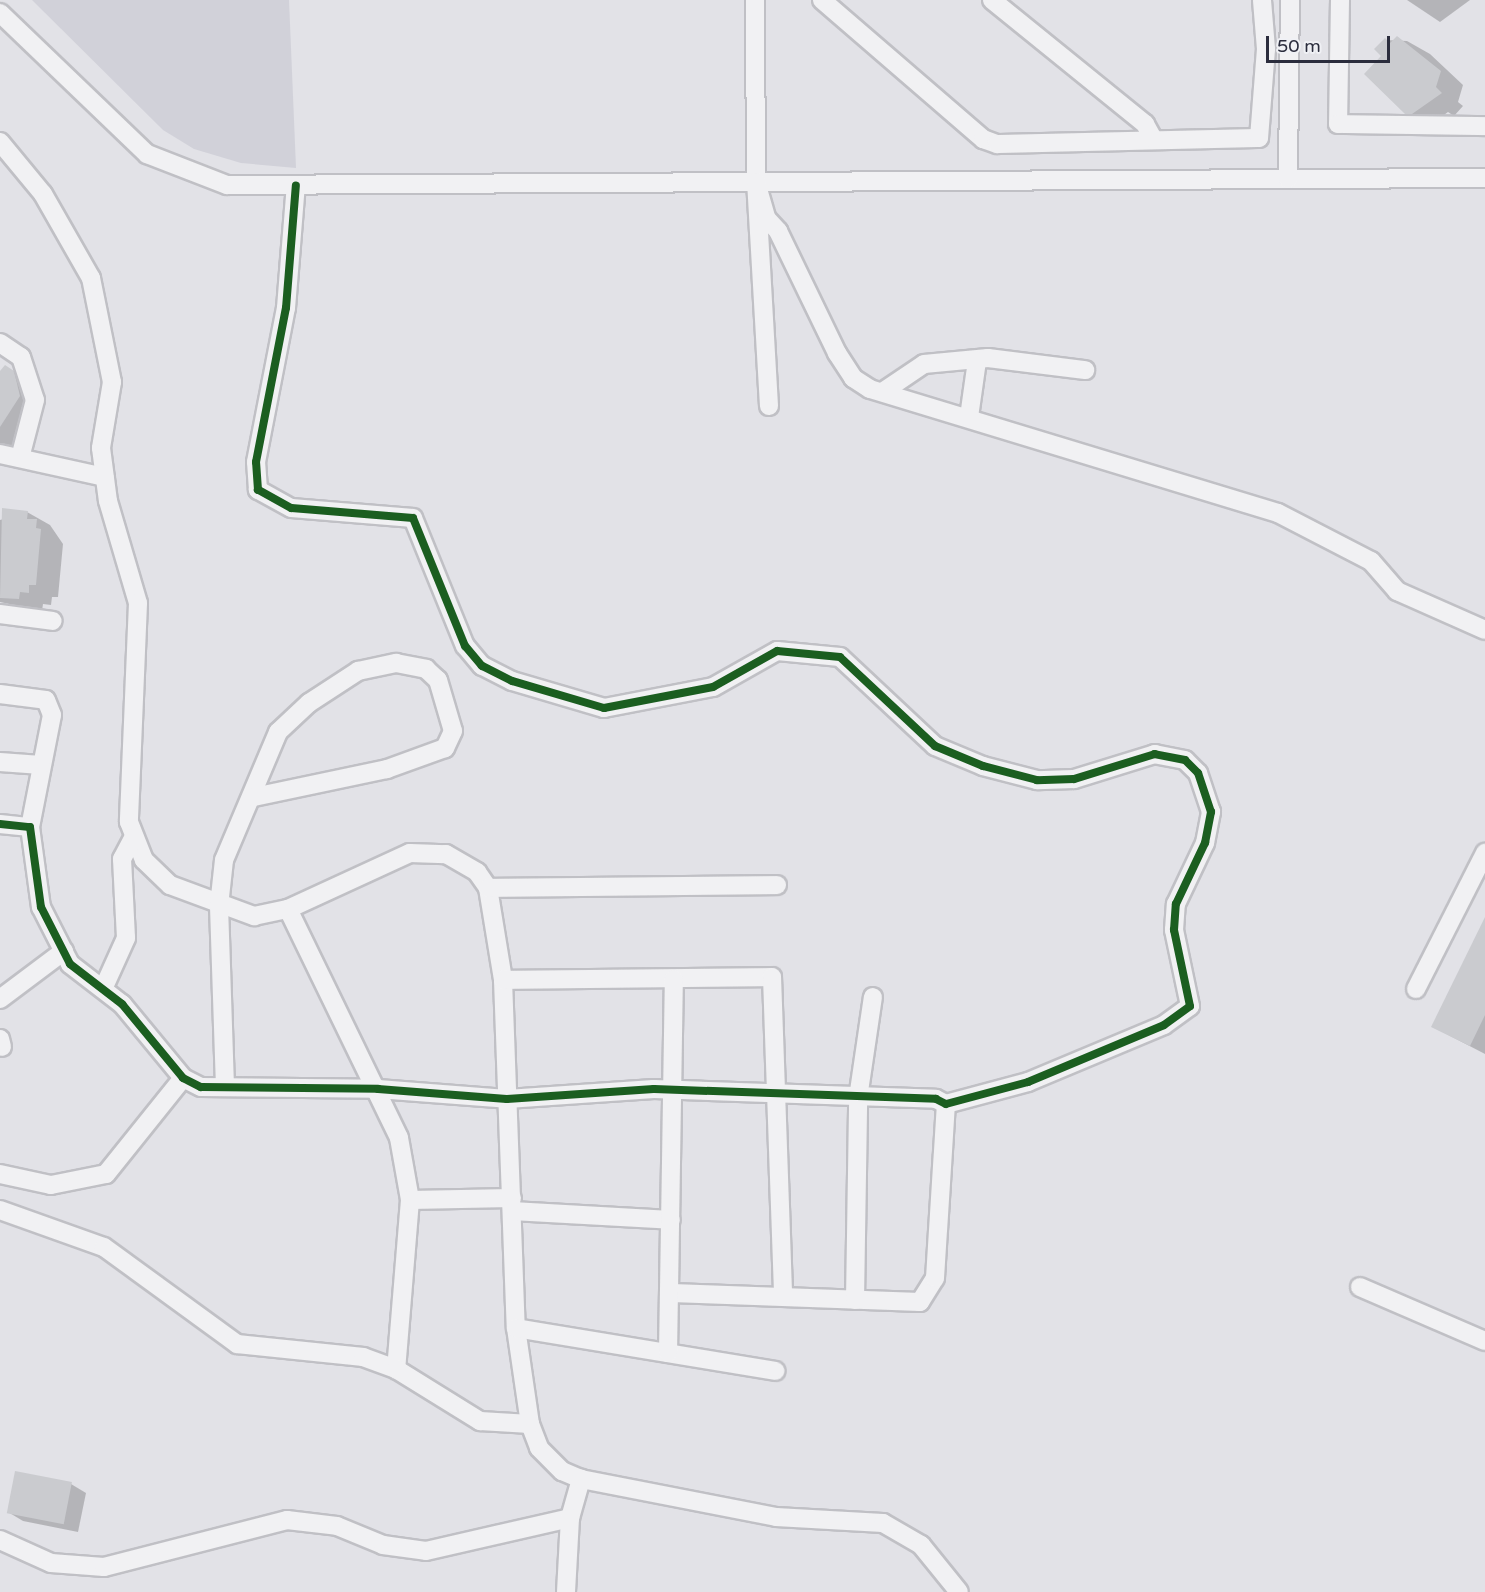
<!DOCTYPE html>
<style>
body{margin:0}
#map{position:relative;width:1485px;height:1592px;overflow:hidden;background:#e2e2e7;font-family:"Varela Round",sans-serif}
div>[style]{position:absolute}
.built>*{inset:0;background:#d1d1d9}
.shadow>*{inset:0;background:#0003}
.building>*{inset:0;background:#cacbcf;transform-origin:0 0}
.roads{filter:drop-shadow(2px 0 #c0c0c5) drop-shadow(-2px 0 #c0c0c5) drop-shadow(0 2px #c0c0c5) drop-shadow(0 -2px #c0c0c5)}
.minor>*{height:18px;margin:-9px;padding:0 9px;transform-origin:9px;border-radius:9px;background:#f1f1f3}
.cycleway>*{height:8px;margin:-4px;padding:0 4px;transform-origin:4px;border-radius:4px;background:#1b5e20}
span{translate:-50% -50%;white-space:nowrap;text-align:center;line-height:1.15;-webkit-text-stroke:4.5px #f0f1f5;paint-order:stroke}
.scale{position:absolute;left:1266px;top:36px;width:124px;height:27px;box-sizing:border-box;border:3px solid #2b2d3d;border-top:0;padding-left:8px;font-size:18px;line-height:21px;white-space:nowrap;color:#2b2d3d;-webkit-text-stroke:4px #f0f1f5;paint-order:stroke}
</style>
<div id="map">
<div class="built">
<div style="clip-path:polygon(32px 0,289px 0,296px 168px,241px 163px,194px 149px,163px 130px)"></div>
</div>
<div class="shadow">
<div style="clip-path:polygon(1407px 0,1470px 0,1440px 22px)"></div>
<div style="clip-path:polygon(1385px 40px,1407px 41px,1430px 54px,1463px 85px,1458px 102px,1463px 106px,1454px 116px,1448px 112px,1429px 126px,1406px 112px,1383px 56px)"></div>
<div style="clip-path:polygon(5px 367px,28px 380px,42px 403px,18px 447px,0 447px,0 374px)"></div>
<div style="clip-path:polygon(27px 512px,50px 525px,63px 544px,58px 597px,52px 597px,51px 605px,43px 604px,42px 611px,0 602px,0 520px)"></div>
<div style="clip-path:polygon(1485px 920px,1485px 1054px,1433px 1027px)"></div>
<div style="clip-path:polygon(71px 1484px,86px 1493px,78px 1532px,23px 1521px,8px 1512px)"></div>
</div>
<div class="building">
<div style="clip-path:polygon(1397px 36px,1441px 71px,1436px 87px,1442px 93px,1412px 114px,1405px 114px,1364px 74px,1381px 56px,1374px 49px,1385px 38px,1390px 43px)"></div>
<div style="clip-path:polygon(5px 365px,14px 371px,20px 396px,0 427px,0 371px)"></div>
<div style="clip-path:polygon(2px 508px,28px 511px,27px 519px,37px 519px,36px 528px,41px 529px,36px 585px,29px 585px,29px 593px,20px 592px,19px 599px,0 598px)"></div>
<div style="clip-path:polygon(1485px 917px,1485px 1015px,1470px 1046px,1431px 1027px)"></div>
<div style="left:15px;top:1471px;width:58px;height:43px;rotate:11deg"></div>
</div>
<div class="roads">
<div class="minor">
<div style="left:755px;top:0;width:182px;rotate:89.7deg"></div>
<div style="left:822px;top:0;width:213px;rotate:40.8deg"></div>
<div style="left:983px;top:139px;width:15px;rotate:20deg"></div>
<div style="left:997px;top:144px;width:262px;rotate:-1.3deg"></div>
<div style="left:1259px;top:138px;width:89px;rotate:-85.5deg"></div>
<div style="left:1266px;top:49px;width:49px;rotate:-94.7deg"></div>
<div style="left:992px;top:0;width:197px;rotate:39deg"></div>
<div style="left:1145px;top:124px;width:18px;rotate:61deg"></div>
<div style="left:1340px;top:0;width:124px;rotate:90.9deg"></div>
<div style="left:1338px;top:124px;width:147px;rotate:0.8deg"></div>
<div style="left:0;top:13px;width:204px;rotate:43.8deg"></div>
<div style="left:147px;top:154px;width:86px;rotate:21.2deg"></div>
<div style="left:227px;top:185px;width:1258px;rotate:-0.32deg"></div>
<div style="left:0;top:142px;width:67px;rotate:50.4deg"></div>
<div style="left:43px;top:194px;width:97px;rotate:60.3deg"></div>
<div style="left:91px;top:278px;width:106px;rotate:78.6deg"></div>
<div style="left:112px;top:382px;width:67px;rotate:99.5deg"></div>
<div style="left:101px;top:448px;width:53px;rotate:82.5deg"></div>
<div style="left:108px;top:501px;width:106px;rotate:73.6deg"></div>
<div style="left:138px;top:603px;width:219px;rotate:92.4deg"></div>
<div style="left:129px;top:822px;width:41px;rotate:68.5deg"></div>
<div style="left:144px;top:860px;width:36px;rotate:44deg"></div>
<div style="left:170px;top:885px;width:90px;rotate:20.3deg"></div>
<div style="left:254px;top:916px;width:35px;rotate:-12deg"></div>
<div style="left:288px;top:909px;width:134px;rotate:-24.7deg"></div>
<div style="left:410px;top:853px;width:36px;rotate:2deg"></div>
<div style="left:446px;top:854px;width:36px;rotate:30deg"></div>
<div style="left:477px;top:872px;width:19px;rotate:55deg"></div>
<div style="left:488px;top:888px;width:93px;rotate:80.7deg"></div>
<div style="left:503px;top:980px;width:348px;rotate:87.9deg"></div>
<div style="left:516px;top:1328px;width:97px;rotate:81.7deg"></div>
<div style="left:530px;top:1424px;width:26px;rotate:69deg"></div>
<div style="left:539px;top:1448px;width:33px;rotate:45deg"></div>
<div style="left:562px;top:1471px;width:21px;rotate:23deg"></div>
<div style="left:581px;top:1479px;width:199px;rotate:11deg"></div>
<div style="left:776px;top:1517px;width:107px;rotate:3.2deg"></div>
<div style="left:883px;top:1523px;width:44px;rotate:30.1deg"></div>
<div style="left:921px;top:1545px;width:60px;rotate:51deg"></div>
<div style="left:1288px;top:179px;width:179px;rotate:-89.4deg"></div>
<div style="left:0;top:343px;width:25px;rotate:34deg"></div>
<div style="left:21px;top:357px;width:45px;rotate:72deg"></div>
<div style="left:35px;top:400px;width:60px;rotate:104.5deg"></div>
<div style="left:884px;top:391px;width:48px;rotate:-34deg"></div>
<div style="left:924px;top:364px;width:64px;rotate:-5.4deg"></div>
<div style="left:988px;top:358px;width:98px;rotate:7.1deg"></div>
<div style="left:769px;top:406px;width:224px;rotate:-93.3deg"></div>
<div style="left:756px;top:182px;width:37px;rotate:74deg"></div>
<div style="left:766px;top:218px;width:18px;rotate:47deg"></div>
<div style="left:778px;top:231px;width:136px;rotate:64.2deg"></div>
<div style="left:837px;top:353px;width:30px;rotate:57deg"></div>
<div style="left:853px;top:378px;width:20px;rotate:33deg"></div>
<div style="left:870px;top:389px;width:426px;rotate:16.9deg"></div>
<div style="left:1278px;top:513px;width:105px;rotate:27.3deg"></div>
<div style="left:1371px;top:561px;width:40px;rotate:49deg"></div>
<div style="left:1397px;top:591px;width:96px;rotate:23.9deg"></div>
<div style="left:969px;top:417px;width:57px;rotate:-81.9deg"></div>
<div style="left:0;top:454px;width:107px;rotate:12.4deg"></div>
<div style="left:0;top:614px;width:53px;rotate:7.5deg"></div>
<div style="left:0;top:694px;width:46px;rotate:7.4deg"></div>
<div style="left:46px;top:700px;width:16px;rotate:68deg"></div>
<div style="left:52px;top:715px;width:114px;rotate:101.1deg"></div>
<div style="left:0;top:762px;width:41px;rotate:4.2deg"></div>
<div style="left:0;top:824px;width:30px;rotate:6deg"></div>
<div style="left:30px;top:827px;width:81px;rotate:82.2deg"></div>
<div style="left:41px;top:907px;width:64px;rotate:63deg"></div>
<div style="left:70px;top:964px;width:66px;rotate:37.6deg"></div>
<div style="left:122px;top:1004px;width:96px;rotate:50.5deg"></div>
<div style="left:183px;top:1078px;width:20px;rotate:27deg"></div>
<div style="left:201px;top:1087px;width:177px;rotate:0.6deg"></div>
<div style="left:378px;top:1089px;width:129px;rotate:4.4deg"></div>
<div style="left:507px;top:1099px;width:147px;rotate:-3.9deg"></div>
<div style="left:654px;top:1089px;width:282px;rotate:2deg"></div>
<div style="left:936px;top:1099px;width:11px;rotate:27deg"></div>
<div style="left:946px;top:1104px;width:85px;rotate:-15deg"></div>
<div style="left:1028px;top:1082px;width:147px;rotate:-22.7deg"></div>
<div style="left:1164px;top:1025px;width:32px;rotate:-36deg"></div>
<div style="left:1190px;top:1006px;width:78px;rotate:-101.9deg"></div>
<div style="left:1174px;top:930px;width:26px;rotate:-86deg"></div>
<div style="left:1176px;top:904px;width:68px;rotate:-64.6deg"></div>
<div style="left:1205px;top:843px;width:32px;rotate:-79deg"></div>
<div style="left:1211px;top:812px;width:41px;rotate:-108.4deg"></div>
<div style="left:1198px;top:773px;width:18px;rotate:-135deg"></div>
<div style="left:1185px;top:760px;width:31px;rotate:-169deg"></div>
<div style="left:1155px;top:754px;width:85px;rotate:162.8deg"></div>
<div style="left:1074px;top:779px;width:37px;rotate:178deg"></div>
<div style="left:1037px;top:780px;width:56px;rotate:-165.5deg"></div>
<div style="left:983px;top:766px;width:52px;rotate:-157.4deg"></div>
<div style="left:935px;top:746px;width:130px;rotate:-136.9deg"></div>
<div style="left:840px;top:657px;width:63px;rotate:-174.6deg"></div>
<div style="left:777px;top:651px;width:73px;rotate:150.6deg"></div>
<div style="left:713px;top:687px;width:111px;rotate:169.1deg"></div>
<div style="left:604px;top:708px;width:96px;rotate:-163.6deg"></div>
<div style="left:512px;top:681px;width:34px;rotate:-153deg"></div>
<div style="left:482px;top:666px;width:26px;rotate:-130deg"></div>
<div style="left:465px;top:646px;width:138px;rotate:-112.1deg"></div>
<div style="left:413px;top:518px;width:122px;rotate:-175.3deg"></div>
<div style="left:291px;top:508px;width:38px;rotate:-151deg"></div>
<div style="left:258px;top:490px;width:28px;rotate:-94deg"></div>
<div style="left:256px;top:462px;width:157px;rotate:-79deg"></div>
<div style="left:286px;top:308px;width:123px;rotate:-85.4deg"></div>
<div style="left:488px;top:888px;width:289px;rotate:-0.6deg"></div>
<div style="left:288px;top:909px;width:254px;rotate:64.1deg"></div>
<div style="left:399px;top:1138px;width:63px;rotate:79.9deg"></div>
<div style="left:410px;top:1200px;width:170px;rotate:94.7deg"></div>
<div style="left:503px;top:980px;width:269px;rotate:-0.6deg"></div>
<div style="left:772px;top:977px;width:319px;rotate:88deg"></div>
<div style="left:103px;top:989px;width:56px;rotate:-65.7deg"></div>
<div style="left:126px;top:938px;width:79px;rotate:-92.9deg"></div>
<div style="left:122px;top:859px;width:24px;rotate:-62deg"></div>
<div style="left:1416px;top:989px;width:153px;rotate:-63.1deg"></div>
<div style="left:0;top:999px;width:80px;rotate:-36.9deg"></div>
<div style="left:0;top:1039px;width:8px;rotate:76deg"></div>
<div style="left:225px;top:1087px;width:181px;rotate:-91.9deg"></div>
<div style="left:219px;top:906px;width:46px;rotate:-83.8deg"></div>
<div style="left:224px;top:860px;width:139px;rotate:-67.1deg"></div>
<div style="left:278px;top:732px;width:42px;rotate:-43.1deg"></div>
<div style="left:309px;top:703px;width:59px;rotate:-33.1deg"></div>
<div style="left:358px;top:671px;width:39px;rotate:-12deg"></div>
<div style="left:396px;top:663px;width:31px;rotate:11deg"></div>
<div style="left:426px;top:669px;width:16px;rotate:43deg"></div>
<div style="left:438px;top:680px;width:53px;rotate:73.6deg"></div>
<div style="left:453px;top:731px;width:19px;rotate:115deg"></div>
<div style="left:445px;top:748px;width:62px;rotate:160.1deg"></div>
<div style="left:387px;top:769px;width:136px;rotate:168.1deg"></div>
<div style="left:0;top:1174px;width:52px;rotate:12.2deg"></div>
<div style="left:51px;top:1185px;width:56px;rotate:-11.3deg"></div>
<div style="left:106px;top:1174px;width:123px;rotate:-51.3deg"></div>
<div style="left:410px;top:1200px;width:102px;rotate:-1.1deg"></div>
<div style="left:0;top:1210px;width:110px;rotate:19.6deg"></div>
<div style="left:104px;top:1247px;width:165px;rotate:36.1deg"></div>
<div style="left:237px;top:1344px;width:127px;rotate:5.9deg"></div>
<div style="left:363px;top:1357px;width:35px;rotate:20deg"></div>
<div style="left:396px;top:1369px;width:99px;rotate:31.8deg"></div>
<div style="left:480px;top:1421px;width:50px;rotate:3.4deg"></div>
<div style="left:512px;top:1211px;width:159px;rotate:3.2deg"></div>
<div style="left:1360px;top:1287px;width:136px;rotate:23.4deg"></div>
<div style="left:672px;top:1293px;width:248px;rotate:2.1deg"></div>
<div style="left:920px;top:1302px;width:28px;rotate:-58deg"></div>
<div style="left:935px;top:1278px;width:174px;rotate:-86.4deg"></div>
<div style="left:855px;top:1300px;width:202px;rotate:-89.1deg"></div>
<div style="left:858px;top:1098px;width:102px;rotate:-81.6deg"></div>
<div style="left:516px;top:1328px;width:263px;rotate:9.4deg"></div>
<div style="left:668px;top:1353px;width:374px;rotate:-89.1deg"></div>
<div style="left:0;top:1540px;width:56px;rotate:24.3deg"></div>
<div style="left:51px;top:1563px;width:53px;rotate:4.3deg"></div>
<div style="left:104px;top:1567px;width:189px;rotate:-14.4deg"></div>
<div style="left:287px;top:1520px;width:50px;rotate:6.8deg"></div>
<div style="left:337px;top:1526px;width:50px;rotate:22.4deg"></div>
<div style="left:383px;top:1545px;width:43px;rotate:7.9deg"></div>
<div style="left:426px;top:1551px;width:148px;rotate:-12.9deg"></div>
<div style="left:570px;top:1518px;width:41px;rotate:-74.2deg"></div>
<div style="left:566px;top:1592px;width:74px;rotate:-86.9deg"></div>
</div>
</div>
<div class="cycleway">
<div style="left:0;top:824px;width:30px;rotate:6deg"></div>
<div style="left:30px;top:827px;width:81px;rotate:82.2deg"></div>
<div style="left:41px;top:907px;width:64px;rotate:63deg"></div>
<div style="left:70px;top:964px;width:66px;rotate:37.6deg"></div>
<div style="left:122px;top:1004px;width:96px;rotate:50.5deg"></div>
<div style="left:183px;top:1078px;width:20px;rotate:27deg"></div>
<div style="left:201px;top:1087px;width:177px;rotate:0.6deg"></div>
<div style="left:378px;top:1089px;width:129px;rotate:4.4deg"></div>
<div style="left:507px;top:1099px;width:147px;rotate:-3.9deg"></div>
<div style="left:654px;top:1089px;width:282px;rotate:2deg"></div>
<div style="left:936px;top:1099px;width:11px;rotate:27deg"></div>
<div style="left:946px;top:1104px;width:85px;rotate:-15deg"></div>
<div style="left:1028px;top:1082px;width:147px;rotate:-22.7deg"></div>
<div style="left:1164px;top:1025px;width:32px;rotate:-36deg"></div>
<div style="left:1190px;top:1006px;width:78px;rotate:-101.9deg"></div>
<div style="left:1174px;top:930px;width:26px;rotate:-86deg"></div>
<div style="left:1176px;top:904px;width:68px;rotate:-64.6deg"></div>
<div style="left:1205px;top:843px;width:32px;rotate:-79deg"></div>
<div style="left:1211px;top:812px;width:41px;rotate:-108.4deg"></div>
<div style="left:1198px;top:773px;width:18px;rotate:-135deg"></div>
<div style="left:1185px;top:760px;width:31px;rotate:-169deg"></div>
<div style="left:1155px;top:754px;width:85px;rotate:162.8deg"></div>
<div style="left:1074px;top:779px;width:37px;rotate:178deg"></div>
<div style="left:1037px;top:780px;width:56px;rotate:-165.5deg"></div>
<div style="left:983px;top:766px;width:52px;rotate:-157.4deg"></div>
<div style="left:935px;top:746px;width:130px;rotate:-136.9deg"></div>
<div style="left:840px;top:657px;width:63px;rotate:-174.6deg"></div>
<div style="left:777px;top:651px;width:73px;rotate:150.6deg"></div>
<div style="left:713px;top:687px;width:111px;rotate:169.1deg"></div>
<div style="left:604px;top:708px;width:96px;rotate:-163.6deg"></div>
<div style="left:512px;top:681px;width:34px;rotate:-153deg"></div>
<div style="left:482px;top:666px;width:26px;rotate:-130deg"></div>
<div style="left:465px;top:646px;width:138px;rotate:-112.1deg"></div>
<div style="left:413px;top:518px;width:122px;rotate:-175.3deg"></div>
<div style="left:291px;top:508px;width:38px;rotate:-151deg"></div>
<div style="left:258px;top:490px;width:28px;rotate:-94deg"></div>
<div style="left:256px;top:462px;width:157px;rotate:-79deg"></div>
<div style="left:286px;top:308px;width:123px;rotate:-85.4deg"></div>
</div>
<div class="scale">50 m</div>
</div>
